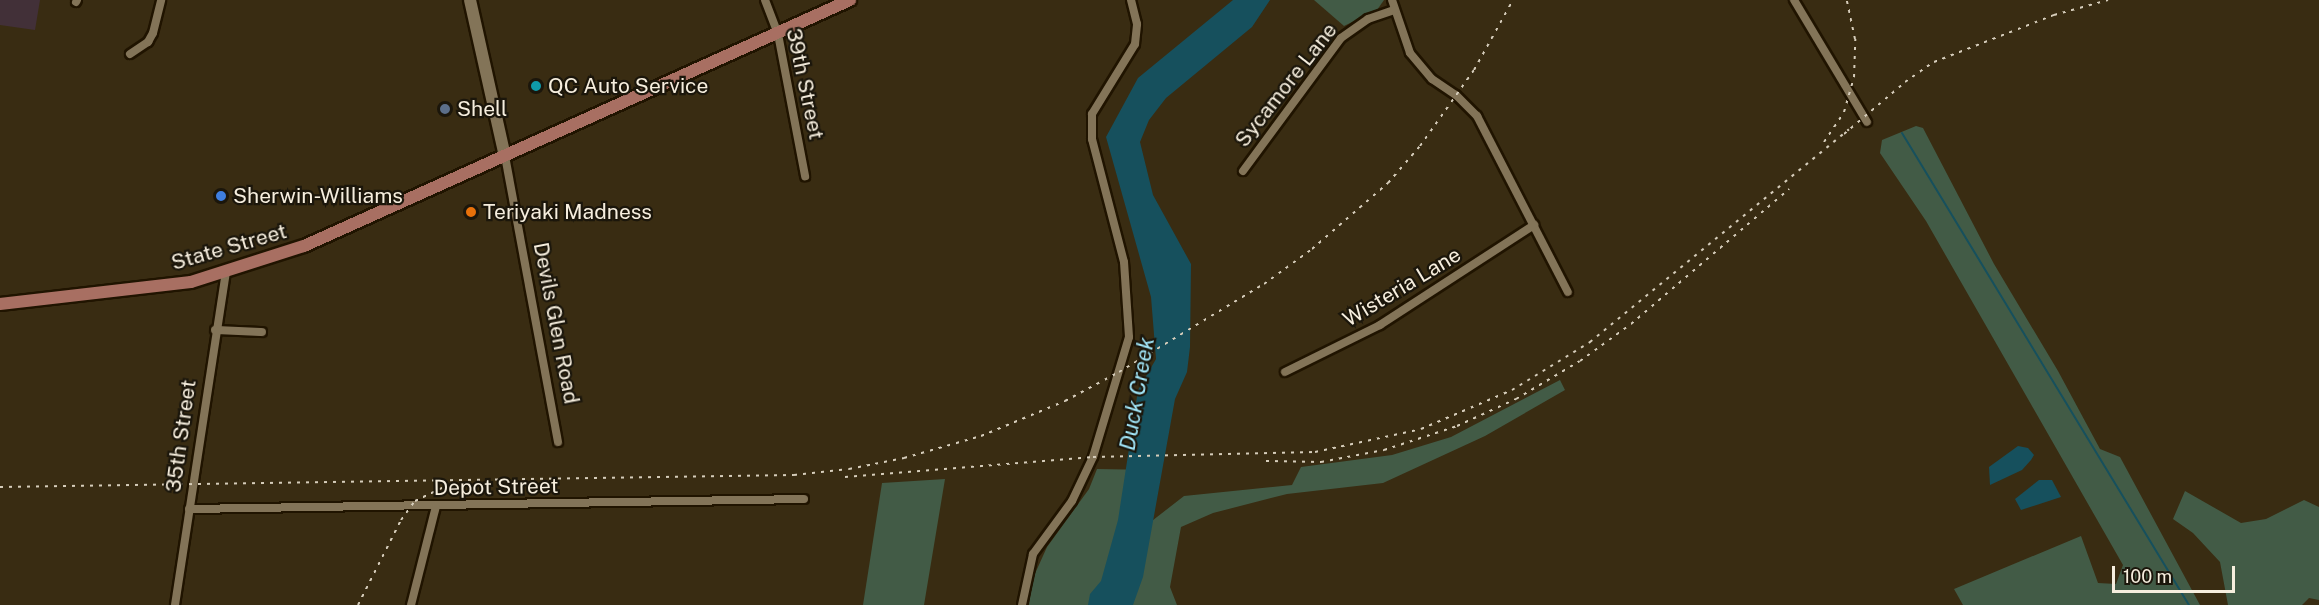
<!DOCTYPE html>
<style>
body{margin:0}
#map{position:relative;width:2319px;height:605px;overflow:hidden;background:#392c12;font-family:"Public Sans",sans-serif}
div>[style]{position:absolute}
.education>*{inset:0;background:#423038}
.green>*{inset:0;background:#425b46}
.water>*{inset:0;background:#16505d}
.stream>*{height:2px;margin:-1px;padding:0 1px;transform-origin:1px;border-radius:1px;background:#16505d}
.roads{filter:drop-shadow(2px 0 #201400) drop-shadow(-2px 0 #201400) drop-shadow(0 2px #201400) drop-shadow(0 -2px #201400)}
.minor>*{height:8px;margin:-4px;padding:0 4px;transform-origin:4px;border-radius:4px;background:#837458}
.secondary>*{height:12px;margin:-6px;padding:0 6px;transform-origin:6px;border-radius:6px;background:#837458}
.primary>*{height:12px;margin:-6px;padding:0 6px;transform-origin:6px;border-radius:6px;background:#a86f62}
.rail>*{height:2px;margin-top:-1px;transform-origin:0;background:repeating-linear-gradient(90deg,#d6cdbb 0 3px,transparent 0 9px)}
.dots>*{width:16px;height:16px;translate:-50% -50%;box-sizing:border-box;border:3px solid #1b160b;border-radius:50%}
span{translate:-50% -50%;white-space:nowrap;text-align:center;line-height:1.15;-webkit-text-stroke:4.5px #1b160b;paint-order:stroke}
.street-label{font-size:21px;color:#f6eede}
.poi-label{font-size:21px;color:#f6eede}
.left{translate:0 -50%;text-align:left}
.water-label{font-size:22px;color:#a3e8fb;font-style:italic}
.scale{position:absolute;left:2112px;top:566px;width:123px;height:27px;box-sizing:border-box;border:3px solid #f6eede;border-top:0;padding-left:8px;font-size:18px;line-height:21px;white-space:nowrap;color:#f6eede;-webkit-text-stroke:4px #1b160b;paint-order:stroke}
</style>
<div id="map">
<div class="education">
<div style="clip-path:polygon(0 0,40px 0,35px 30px,0 25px)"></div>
</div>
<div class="green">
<div style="clip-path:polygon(1314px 0,1384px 0,1377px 10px,1344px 26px)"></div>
<div style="clip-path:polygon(1916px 126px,1923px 128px,1994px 264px,2058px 371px,2100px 449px,2120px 457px,2200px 605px,1963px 605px,1954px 589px,2081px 536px,2098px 583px,2116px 584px,2123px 565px,1926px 221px,1880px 153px,1882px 140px)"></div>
<div style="clip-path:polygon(1560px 380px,1565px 390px,1485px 436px,1383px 483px,1287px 494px,1213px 513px,1181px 527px,1170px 587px,1177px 605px,1130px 605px,1148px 524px,1184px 496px,1292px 485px,1301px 467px,1392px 455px,1451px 437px)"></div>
<div style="clip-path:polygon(1097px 469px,1154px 470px,1128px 605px,1029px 605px,1033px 578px,1047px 547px,1089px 489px)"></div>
<div style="clip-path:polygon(945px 479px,924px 605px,863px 605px,882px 483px)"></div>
<div style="clip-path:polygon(2185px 491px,2241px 523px,2266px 519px,2304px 500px,2319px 507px,2319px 600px,2309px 598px,2302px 605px,2228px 605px,2220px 562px,2193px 533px,2173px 519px)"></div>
</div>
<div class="water">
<div style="clip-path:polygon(1233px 0,1270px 0,1252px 27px,1166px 98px,1149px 120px,1140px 142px,1153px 195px,1191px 264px,1190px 347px,1187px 372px,1175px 399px,1143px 577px,1133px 605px,1088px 605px,1090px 594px,1101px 581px,1118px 520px,1138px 390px,1156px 359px,1151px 297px,1106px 137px,1138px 78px)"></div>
<div style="clip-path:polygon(2018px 446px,2028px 448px,2034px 455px,2031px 460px,2022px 470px,1990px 485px,1989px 467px)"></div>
<div style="clip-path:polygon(2039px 480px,2052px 480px,2061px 497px,2021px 510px,2015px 499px)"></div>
</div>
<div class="stream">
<div style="left:1902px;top:133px;width:552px;rotate:58.7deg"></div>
</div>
<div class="roads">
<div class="minor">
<div style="left:765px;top:0;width:36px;rotate:69deg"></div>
<div style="left:778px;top:34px;width:145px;rotate:79.2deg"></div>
<div style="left:1392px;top:0;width:56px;rotate:71.2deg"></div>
<div style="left:1410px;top:53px;width:34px;rotate:50deg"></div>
<div style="left:1432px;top:79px;width:29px;rotate:34deg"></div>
<div style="left:1456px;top:95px;width:30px;rotate:45deg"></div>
<div style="left:1477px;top:116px;width:198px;rotate:62.7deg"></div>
<div style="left:1794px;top:0;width:142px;rotate:59.1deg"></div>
<div style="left:76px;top:2px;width:2px;rotate:-63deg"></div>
<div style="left:130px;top:54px;width:22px;rotate:-34deg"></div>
<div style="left:148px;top:42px;width:10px;rotate:-61deg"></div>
<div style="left:153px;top:33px;width:34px;rotate:-76deg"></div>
<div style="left:505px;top:156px;width:291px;rotate:79.5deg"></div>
<div style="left:1243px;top:171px;width:165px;rotate:-53.6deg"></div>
<div style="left:1341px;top:38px;width:33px;rotate:-35deg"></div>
<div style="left:1368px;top:19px;width:28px;rotate:-19deg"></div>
<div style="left:215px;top:330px;width:47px;rotate:2.4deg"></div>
<div style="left:1285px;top:372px;width:106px;rotate:-26.3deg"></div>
<div style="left:1380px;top:325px;width:184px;rotate:-33deg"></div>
<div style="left:189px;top:509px;width:615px;rotate:-0.93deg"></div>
<div style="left:175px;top:605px;width:337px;rotate:-81.3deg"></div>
<div style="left:411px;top:605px;width:102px;rotate:-75.8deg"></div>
<div style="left:1022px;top:605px;width:52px;rotate:-77.8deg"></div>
<div style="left:1033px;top:554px;width:66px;rotate:-53.7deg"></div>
<div style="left:1072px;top:501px;width:49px;rotate:-64.5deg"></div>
<div style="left:1093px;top:457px;width:125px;rotate:-73.3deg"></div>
<div style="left:1129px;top:337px;width:75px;rotate:-93.8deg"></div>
<div style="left:1124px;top:262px;width:127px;rotate:-104.6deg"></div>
<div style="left:1092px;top:139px;width:25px;rotate:-90deg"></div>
<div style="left:1092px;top:114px;width:82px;rotate:-58.4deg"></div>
<div style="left:1135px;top:44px;width:20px;rotate:-84deg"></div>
<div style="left:1137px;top:24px;width:25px;rotate:-104deg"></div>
</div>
<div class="secondary">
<div style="left:470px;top:0;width:160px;rotate:77.4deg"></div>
</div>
<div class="primary">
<div style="left:0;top:304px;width:192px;rotate:-6.6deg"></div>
<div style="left:191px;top:282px;width:119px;rotate:-17.7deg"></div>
<div style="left:304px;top:246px;width:599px;rotate:-24.25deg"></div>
</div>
</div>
<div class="rail">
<div style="left:1844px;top:134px;width:80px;rotate:-40.4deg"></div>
<div style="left:1905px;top:82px;width:35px;rotate:-35deg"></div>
<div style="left:1934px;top:62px;width:129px;rotate:-21.4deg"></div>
<div style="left:2054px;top:15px;width:56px;rotate:-15.5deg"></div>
<div style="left:1824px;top:142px;width:36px;rotate:-56deg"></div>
<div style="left:1844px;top:112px;width:36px;rotate:-74deg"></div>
<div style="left:1854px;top:77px;width:38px;rotate:-88deg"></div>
<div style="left:1855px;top:39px;width:40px;rotate:-102deg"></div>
<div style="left:1266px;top:461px;width:55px;rotate:1deg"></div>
<div style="left:1321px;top:462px;width:64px;rotate:-10.8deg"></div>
<div style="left:1384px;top:450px;width:77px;rotate:-18.2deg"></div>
<div style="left:1457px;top:426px;width:65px;rotate:-24.6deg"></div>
<div style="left:1516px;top:399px;width:74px;rotate:-30.7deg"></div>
<div style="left:1580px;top:361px;width:63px;rotate:-36deg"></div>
<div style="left:1631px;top:324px;width:208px;rotate:-40.5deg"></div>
<div style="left:845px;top:477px;width:249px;rotate:-4.6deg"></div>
<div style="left:1093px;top:457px;width:222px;rotate:-1.3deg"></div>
<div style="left:1315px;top:452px;width:108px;rotate:-12.2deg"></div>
<div style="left:1421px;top:429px;width:99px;rotate:-23.2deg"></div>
<div style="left:1512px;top:390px;width:92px;rotate:-31.6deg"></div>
<div style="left:1590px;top:342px;width:335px;rotate:-39.4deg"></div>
<div style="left:0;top:487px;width:794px;rotate:-0.87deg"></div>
<div style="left:794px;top:475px;width:55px;rotate:-6.2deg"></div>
<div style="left:849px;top:469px;width:56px;rotate:-11.3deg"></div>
<div style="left:904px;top:458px;width:80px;rotate:-15.9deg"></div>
<div style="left:981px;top:436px;width:91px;rotate:-22.6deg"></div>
<div style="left:1065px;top:401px;width:61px;rotate:-28.2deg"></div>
<div style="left:1119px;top:372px;width:170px;rotate:-31.3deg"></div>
<div style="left:1264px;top:284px;width:59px;rotate:-36.1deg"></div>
<div style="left:1312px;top:249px;width:101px;rotate:-41deg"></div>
<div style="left:1388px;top:183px;width:49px;rotate:-49.1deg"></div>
<div style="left:1420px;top:146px;width:93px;rotate:-54.6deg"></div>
<div style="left:1474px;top:70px;width:80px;rotate:-60.9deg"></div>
<div style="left:358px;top:605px;width:95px;rotate:-63.2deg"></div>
<div style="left:401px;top:520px;width:24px;rotate:-54deg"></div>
<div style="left:415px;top:501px;width:37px;rotate:-26deg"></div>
</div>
<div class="dots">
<div style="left:536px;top:86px;background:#0f9aa8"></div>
<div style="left:445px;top:109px;background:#5c6f8a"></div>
<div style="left:221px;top:196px;background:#3f7fe0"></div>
<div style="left:471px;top:212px;background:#e8710a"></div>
</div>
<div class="street-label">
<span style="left:805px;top:84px;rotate:78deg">39th Street</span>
<span style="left:1286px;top:85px;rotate:-52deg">Sycamore Lane</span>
<span style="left:229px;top:247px;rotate:-16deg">State Street</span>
<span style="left:1402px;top:287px;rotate:-31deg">Wisteria Lane</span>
<span style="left:556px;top:323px;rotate:79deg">Devils Glen Road</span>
<span style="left:181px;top:436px;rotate:-82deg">35th Street</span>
<span style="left:496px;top:487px;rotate:-1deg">Depot Street</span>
</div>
<div class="poi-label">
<span class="left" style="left:548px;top:86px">QC Auto Service</span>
<span class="left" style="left:457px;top:109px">Shell</span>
<span class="left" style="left:233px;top:196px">Sherwin-Williams</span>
<span class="left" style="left:483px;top:212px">Teriyaki Madness</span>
</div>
<div class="water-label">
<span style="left:1137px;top:394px;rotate:-80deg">Duck Creek</span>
</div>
<div class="scale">100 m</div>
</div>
